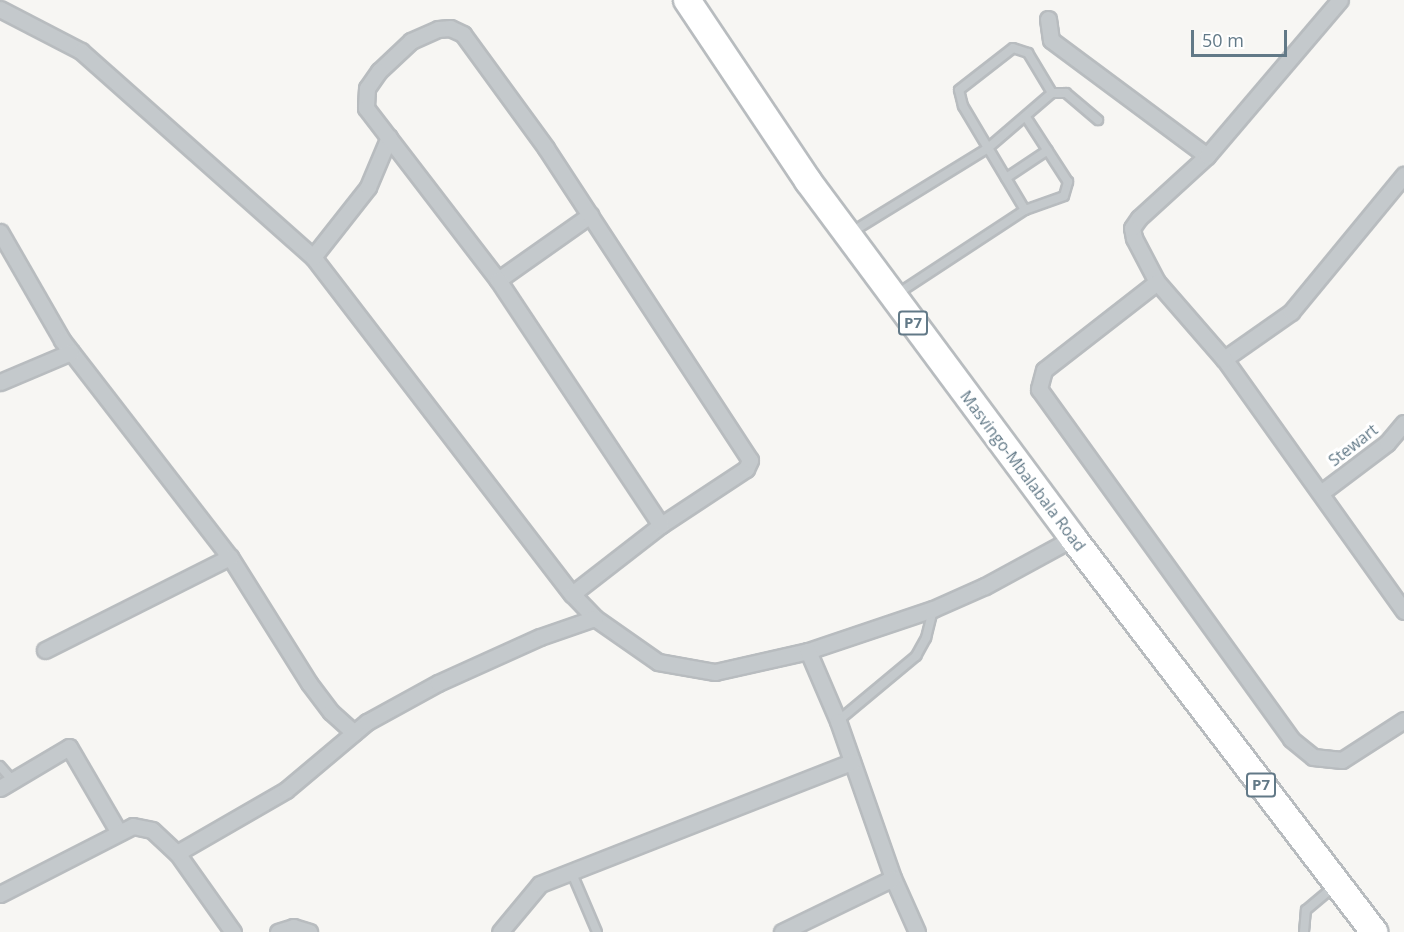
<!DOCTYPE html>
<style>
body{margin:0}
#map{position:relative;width:1404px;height:932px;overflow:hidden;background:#f7f6f3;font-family:"Open Sans",sans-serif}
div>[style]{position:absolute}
.roads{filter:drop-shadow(2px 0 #b8bcbf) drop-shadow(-2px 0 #b8bcbf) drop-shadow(0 2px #b8bcbf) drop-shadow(0 -2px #b8bcbf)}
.service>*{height:8px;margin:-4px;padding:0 4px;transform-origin:4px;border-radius:4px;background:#c4c9cc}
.minor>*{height:15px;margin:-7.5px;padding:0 7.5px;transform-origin:7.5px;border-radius:7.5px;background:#c4c9cc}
.trunk>*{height:26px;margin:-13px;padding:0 13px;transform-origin:13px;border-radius:13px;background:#fff}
span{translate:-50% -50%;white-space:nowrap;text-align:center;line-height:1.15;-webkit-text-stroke:6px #fff;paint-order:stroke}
.shield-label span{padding:2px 4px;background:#fff;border:2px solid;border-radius:4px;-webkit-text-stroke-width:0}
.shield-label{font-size:15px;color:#627987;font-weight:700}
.street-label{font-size:16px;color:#627987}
.scale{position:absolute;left:1191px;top:30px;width:96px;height:27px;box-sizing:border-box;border:3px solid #627987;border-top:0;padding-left:8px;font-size:18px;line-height:21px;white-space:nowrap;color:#627987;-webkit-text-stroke:4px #fff;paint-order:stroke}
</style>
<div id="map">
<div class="roads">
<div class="service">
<div style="left:1006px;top:178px;width:50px;rotate:-33.7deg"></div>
<div style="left:1025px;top:210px;width:72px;rotate:-120.8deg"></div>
<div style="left:988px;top:148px;width:84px;rotate:-40.7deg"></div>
<div style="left:1052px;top:93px;width:14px"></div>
<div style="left:1066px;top:93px;width:42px;rotate:40.2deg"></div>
<div style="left:850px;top:233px;width:162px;rotate:-31.6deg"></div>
<div style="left:988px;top:148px;width:49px;rotate:-120.8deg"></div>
<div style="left:963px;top:106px;width:16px;rotate:-104deg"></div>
<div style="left:959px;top:90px;width:68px;rotate:-37.9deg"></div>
<div style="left:1013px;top:48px;width:16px;rotate:18deg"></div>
<div style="left:1028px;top:53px;width:47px;rotate:59deg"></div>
<div style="left:897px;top:294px;width:153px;rotate:-33.3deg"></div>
<div style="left:1025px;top:210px;width:41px;rotate:-19.7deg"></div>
<div style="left:1064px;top:196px;width:15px;rotate:-74deg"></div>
<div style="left:1068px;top:182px;width:77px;rotate:-122.9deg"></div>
<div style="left:838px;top:721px;width:102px;rotate:-39.8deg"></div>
<div style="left:916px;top:656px;width:21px;rotate:-61deg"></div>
<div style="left:926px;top:638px;width:29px;rotate:-76deg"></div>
<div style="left:0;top:766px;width:18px;rotate:49deg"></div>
<div style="left:571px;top:871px;width:66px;rotate:66.9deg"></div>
<div style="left:1304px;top:932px;width:22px;rotate:-85deg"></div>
<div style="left:1306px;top:910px;width:35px;rotate:-40deg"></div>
</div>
<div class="minor">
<div style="left:0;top:9px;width:91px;rotate:27.4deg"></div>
<div style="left:81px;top:51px;width:310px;rotate:41.6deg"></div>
<div style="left:313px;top:257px;width:425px;rotate:52.5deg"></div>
<div style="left:572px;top:594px;width:33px;rotate:46deg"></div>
<div style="left:595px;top:618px;width:77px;rotate:34.9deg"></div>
<div style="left:658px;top:662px;width:58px;rotate:10deg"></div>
<div style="left:715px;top:672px;width:95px;rotate:-12.7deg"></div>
<div style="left:808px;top:651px;width:132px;rotate:-18.6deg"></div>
<div style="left:933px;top:609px;width:57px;rotate:-23.9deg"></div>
<div style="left:985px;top:586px;width:100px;rotate:-28.6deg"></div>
<div style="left:1048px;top:19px;width:21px;rotate:82deg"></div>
<div style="left:1051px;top:40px;width:194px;rotate:36.6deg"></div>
<div style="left:0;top:232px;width:125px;rotate:60.1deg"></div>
<div style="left:62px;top:340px;width:274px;rotate:52.3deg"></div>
<div style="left:230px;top:557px;width:149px;rotate:57.9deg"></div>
<div style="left:309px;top:683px;width:36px;rotate:53deg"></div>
<div style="left:331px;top:712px;width:31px;rotate:42deg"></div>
<div style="left:313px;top:257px;width:89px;rotate:-51.8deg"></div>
<div style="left:368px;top:187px;width:54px;rotate:-67.2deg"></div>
<div style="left:498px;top:280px;width:113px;rotate:-35.2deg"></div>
<div style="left:1157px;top:282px;width:50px;rotate:-117.6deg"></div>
<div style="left:1134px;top:238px;width:10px;rotate:-101deg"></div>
<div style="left:1132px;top:228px;width:12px;rotate:-55deg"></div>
<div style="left:1139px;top:218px;width:92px;rotate:-42.4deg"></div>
<div style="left:1207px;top:156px;width:205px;rotate:-49.6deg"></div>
<div style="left:1224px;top:359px;width:82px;rotate:-35deg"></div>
<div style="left:1291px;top:312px;width:178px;rotate:-50.5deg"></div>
<div style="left:0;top:382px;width:77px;rotate:-22.9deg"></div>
<div style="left:1322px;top:492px;width:81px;rotate:-37deg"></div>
<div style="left:1387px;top:443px;width:26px;rotate:-50deg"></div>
<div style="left:572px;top:594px;width:113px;rotate:-37.8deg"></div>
<div style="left:661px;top:525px;width:102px;rotate:-33.4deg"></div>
<div style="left:746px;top:469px;width:10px;rotate:-66deg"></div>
<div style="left:750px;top:460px;width:373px;rotate:-123.2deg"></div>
<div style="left:546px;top:148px;width:141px;rotate:-126.1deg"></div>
<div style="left:463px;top:34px;width:14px;rotate:-155deg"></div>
<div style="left:450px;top:28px;width:12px;rotate:175deg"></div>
<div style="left:438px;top:29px;width:30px;rotate:156deg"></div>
<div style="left:411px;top:41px;width:44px;rotate:136.8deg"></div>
<div style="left:379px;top:71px;width:21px;rotate:125deg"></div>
<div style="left:367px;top:88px;width:20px;rotate:93deg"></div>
<div style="left:366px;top:108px;width:217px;rotate:52.5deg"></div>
<div style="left:498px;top:280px;width:294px;rotate:56.4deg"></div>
<div style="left:1404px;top:611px;width:310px;rotate:-125.5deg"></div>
<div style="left:1224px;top:359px;width:102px;rotate:-131deg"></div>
<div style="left:1157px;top:282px;width:143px;rotate:142.1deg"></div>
<div style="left:1044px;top:370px;width:20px;rotate:105deg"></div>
<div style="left:1039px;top:389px;width:431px;rotate:54.2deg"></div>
<div style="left:1291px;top:739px;width:28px;rotate:39deg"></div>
<div style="left:1313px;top:757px;width:29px;rotate:6deg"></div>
<div style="left:1342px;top:760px;width:74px;rotate:-32.8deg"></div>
<div style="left:45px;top:650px;width:207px;rotate:-26.7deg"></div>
<div style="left:808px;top:651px;width:76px;rotate:66.8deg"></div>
<div style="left:838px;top:721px;width:166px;rotate:70.7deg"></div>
<div style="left:893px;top:878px;width:59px;rotate:66deg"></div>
<div style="left:0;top:788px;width:80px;rotate:-30.7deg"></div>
<div style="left:69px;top:747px;width:99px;rotate:59.8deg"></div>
<div style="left:177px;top:853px;width:97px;rotate:54.7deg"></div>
<div style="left:0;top:894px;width:149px;rotate:-27.1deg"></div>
<div style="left:133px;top:826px;width:19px;rotate:12deg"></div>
<div style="left:152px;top:830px;width:34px;rotate:43deg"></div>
<div style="left:177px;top:853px;width:126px;rotate:-30deg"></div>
<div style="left:286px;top:790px;width:106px;rotate:-40deg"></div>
<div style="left:367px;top:722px;width:81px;rotate:-28.8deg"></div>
<div style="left:438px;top:683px;width:112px;rotate:-24.3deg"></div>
<div style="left:540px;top:637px;width:58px;rotate:-19.1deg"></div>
<div style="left:278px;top:932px;width:16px;rotate:-18deg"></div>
<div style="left:293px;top:927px;width:17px;rotate:17deg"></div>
<div style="left:500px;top:932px;width:62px;rotate:-50.2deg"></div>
<div style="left:540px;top:884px;width:335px;rotate:-21.4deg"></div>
<div style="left:782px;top:932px;width:123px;rotate:-25.9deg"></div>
</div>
<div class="trunk">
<div style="left:687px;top:0;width:218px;rotate:56.2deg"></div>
<div style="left:808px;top:181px;width:445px;rotate:53.4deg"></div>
<div style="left:1073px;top:538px;width:496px;rotate:52.6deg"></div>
</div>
</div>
<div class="shield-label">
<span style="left:913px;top:323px">P7</span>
<span style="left:1261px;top:785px">P7</span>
</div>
<div class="street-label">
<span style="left:1353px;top:445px;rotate:-38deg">Stewart</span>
<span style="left:1023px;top:471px;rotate:53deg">Masvingo-Mbalabala Road</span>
</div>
<div class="scale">50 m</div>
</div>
